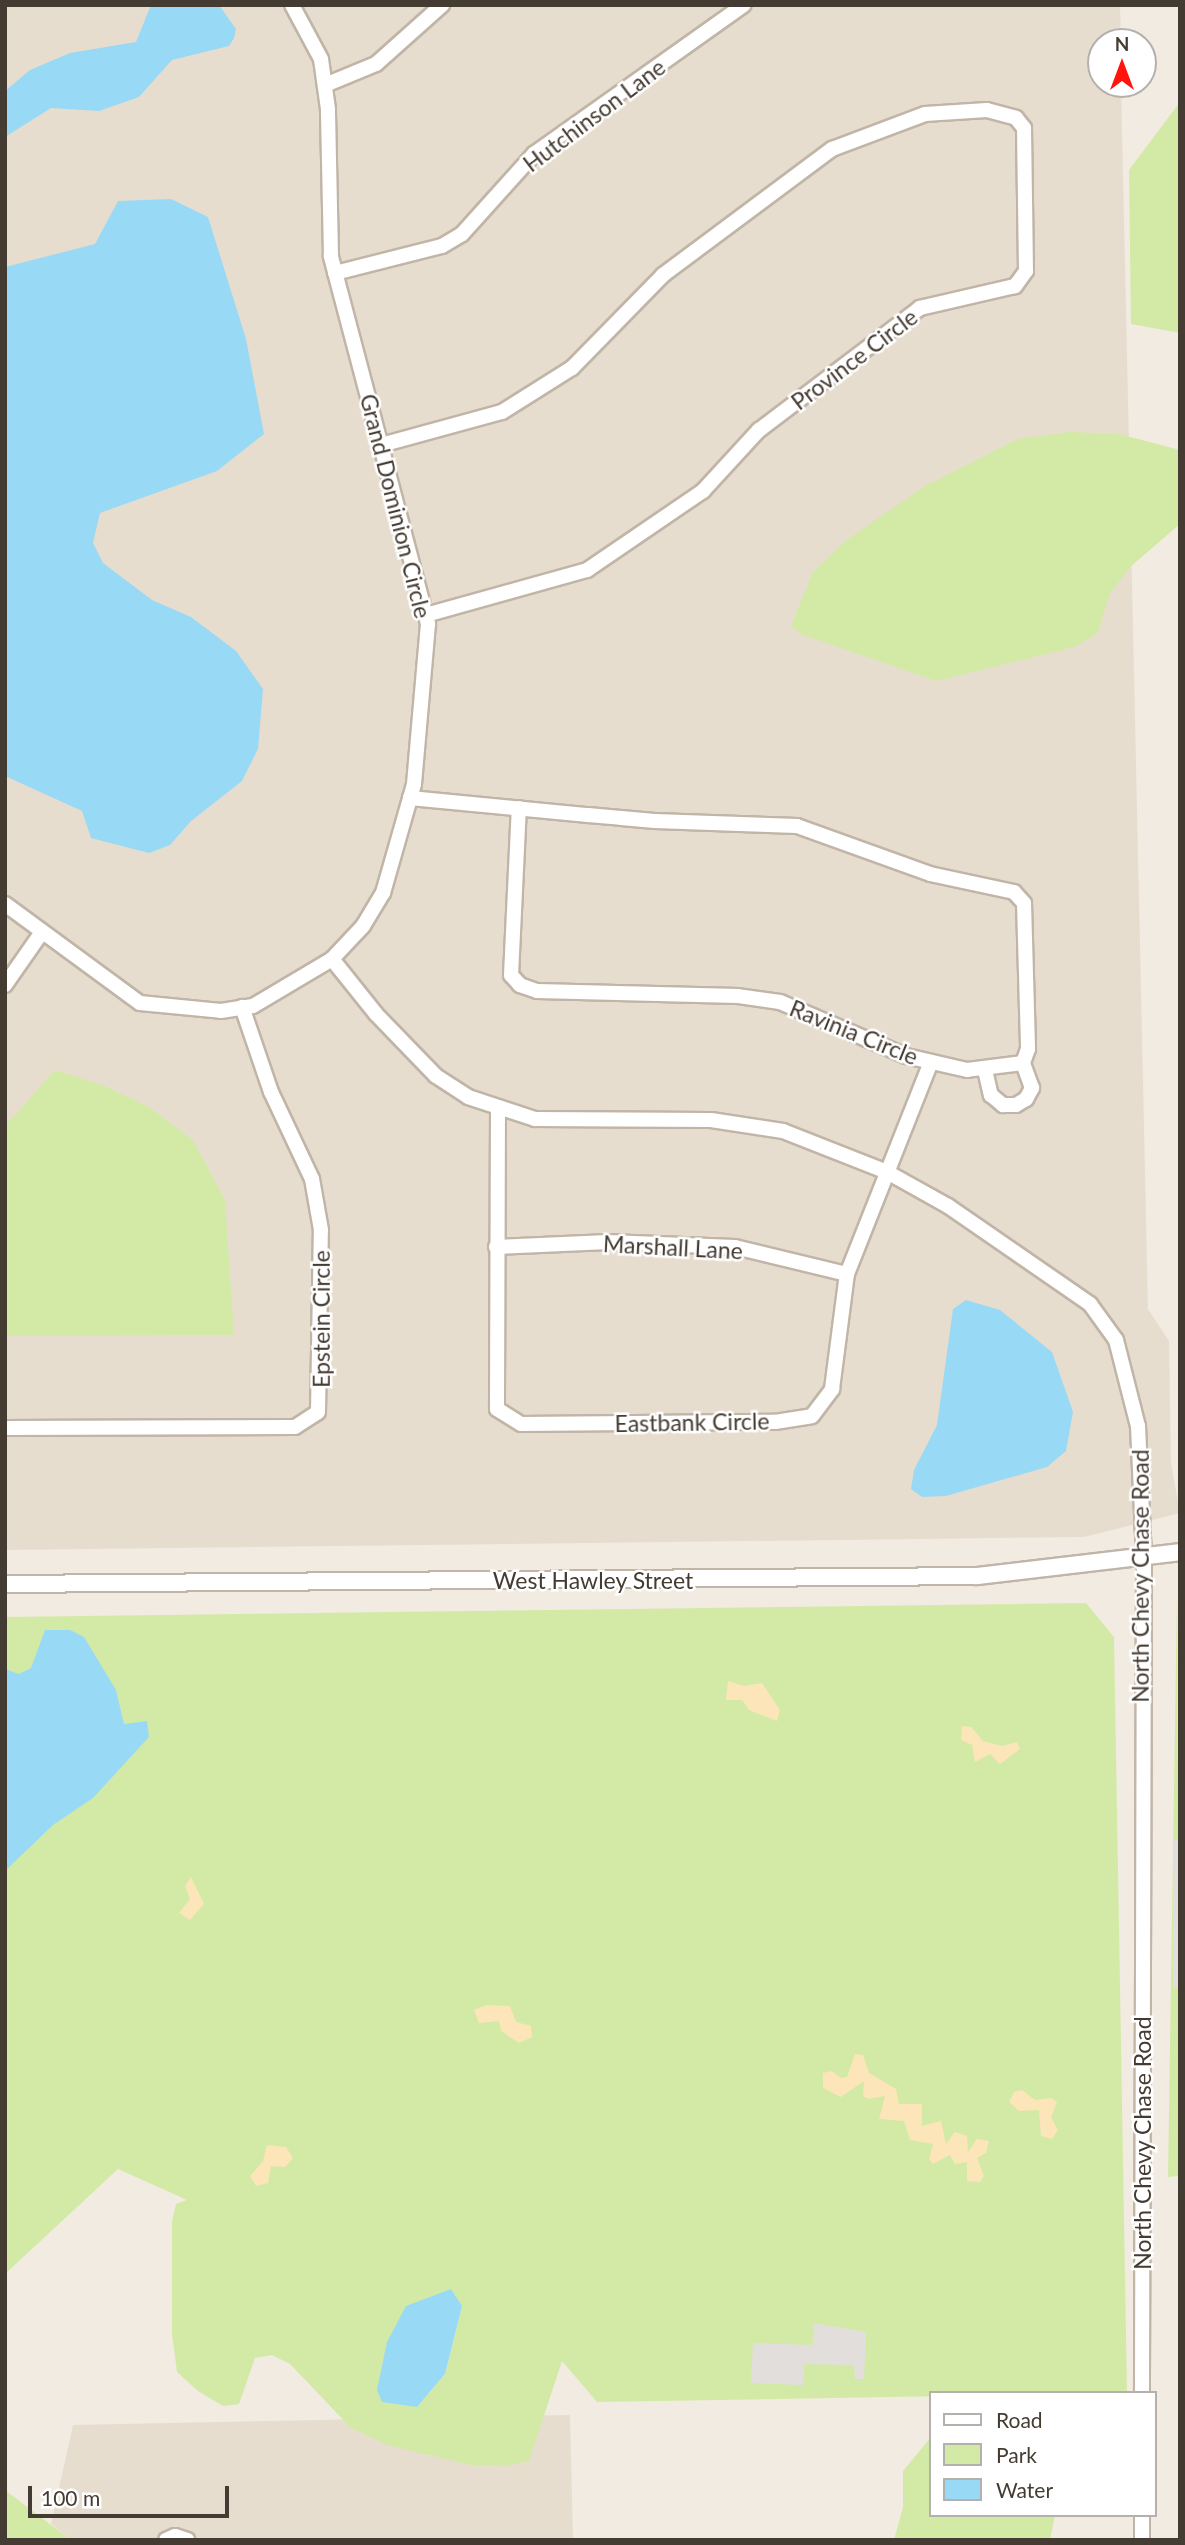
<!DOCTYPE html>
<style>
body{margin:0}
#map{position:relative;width:1185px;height:2545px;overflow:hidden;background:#f2ebe1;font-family:Lato,sans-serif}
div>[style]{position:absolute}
.residential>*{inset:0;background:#e7ddcf}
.green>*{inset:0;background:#d3eaa7}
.sand>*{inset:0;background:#fbe5b9}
.parking>*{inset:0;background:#e2dedb;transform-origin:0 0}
.water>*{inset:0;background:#98d9f5}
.roads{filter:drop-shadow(2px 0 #c1b5a7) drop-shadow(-2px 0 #c1b5a7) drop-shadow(0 2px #c1b5a7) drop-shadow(0 -2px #c1b5a7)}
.minor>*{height:14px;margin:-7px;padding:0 7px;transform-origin:7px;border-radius:7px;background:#fff}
.tertiary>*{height:16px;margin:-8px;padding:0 8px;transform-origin:8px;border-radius:8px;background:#fff}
span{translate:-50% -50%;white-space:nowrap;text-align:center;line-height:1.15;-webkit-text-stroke:5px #fff;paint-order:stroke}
.street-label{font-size:23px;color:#443b32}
.frame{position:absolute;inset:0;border:7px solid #443b32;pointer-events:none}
.legend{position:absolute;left:929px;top:2391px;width:228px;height:126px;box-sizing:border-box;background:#fff;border:2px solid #b4b1ad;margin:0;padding:9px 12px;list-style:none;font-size:21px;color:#443b32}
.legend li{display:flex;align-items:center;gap:14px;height:35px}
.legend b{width:35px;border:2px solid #b4b1ad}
.north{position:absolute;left:1087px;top:28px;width:70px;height:70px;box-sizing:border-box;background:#fff;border:2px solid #b4b1ad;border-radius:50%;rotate:0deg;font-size:19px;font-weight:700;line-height:28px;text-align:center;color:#443b32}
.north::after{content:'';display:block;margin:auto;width:24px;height:32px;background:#ff150c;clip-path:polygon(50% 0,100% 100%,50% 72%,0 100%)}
.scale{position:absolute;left:28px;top:2486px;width:201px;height:32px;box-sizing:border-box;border:4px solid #443b32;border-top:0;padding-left:9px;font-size:21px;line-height:24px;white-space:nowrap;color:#443b32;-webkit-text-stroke:5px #fff;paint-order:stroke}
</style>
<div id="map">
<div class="residential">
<div style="clip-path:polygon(5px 5px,1120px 5px,1121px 42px,1101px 42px,1101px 84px,1121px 84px,1148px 1309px,1169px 1341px,1171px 1463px,1180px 1513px,1084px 1537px,5px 1550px)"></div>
<div style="clip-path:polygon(570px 2415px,573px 2540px,71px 2540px,51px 2524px,73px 2425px)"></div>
</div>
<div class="green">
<div style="clip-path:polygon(1180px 102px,1180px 333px,1131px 324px,1129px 170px)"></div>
<div style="clip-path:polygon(1070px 432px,1119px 434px,1180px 450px,1180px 524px,1130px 567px,1109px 595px,1098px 633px,1075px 647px,936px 681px,803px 635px,791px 626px,813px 572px,845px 541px,925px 486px,1018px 439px)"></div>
<div style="clip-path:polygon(55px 1070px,102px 1085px,149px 1107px,193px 1140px,225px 1200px,234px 1335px,5px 1336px,5px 1126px)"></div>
<div style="clip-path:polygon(1177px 1594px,1180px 2176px,1168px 2177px)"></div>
<div style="clip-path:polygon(evenodd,1086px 1603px,1114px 1637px,1127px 2393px,597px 2402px,562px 2361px,529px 2461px,505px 2466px,470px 2465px,387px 2445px,351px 2428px,290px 2364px,272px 2355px,255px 2358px,239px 2404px,223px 2406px,198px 2391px,177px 2372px,172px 2334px,172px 2221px,176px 2204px,187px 2200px,118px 2169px,5px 2274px,5px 1617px,1086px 1603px,462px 2306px,445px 2374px,417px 2407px,462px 2306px)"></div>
<div style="clip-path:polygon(931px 2437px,931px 2515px,1055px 2515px,1050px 2540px,894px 2540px,903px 2507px,903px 2471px)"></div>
<div style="clip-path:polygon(5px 2490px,71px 2540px,5px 2540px)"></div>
</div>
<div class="sand">
<div style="clip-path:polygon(728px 1681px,744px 1686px,762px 1683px,780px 1710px,777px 1721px,749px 1710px,742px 1700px,726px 1700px)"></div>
<div style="clip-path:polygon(962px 1726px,971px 1727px,983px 1741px,1002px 1746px,1017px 1742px,1020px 1749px,1000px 1764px,990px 1754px,975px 1762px,972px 1745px,961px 1740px)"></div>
<div style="clip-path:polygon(191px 1877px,204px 1904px,190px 1920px,179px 1913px,190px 1899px,185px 1886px)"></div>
<div style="clip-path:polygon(486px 2005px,510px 2006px,516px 2022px,531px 2026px,532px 2037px,519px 2043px,501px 2031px,499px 2021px,479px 2023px,474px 2010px)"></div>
<div style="clip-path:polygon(855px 2054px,863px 2055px,869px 2073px,896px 2089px,899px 2104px,922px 2104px,922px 2126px,941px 2121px,946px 2144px,955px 2132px,967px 2136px,968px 2152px,977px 2139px,989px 2141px,986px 2153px,977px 2158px,984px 2176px,980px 2182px,967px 2181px,967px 2162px,955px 2164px,950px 2155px,933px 2164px,929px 2159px,933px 2144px,910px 2140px,904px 2121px,879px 2119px,885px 2096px,868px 2099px,863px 2096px,864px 2081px,841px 2097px,823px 2088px,823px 2073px,832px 2071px,841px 2078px,847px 2077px)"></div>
<div style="clip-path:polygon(1022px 2090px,1035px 2100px,1051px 2098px,1057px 2102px,1051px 2117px,1058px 2130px,1052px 2139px,1041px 2136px,1039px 2110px,1019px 2111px,1009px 2102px,1014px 2092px)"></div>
<div style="clip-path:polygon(267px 2145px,286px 2147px,293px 2158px,285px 2167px,271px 2166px,268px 2183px,256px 2186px,250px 2176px,263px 2161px)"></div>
</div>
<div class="parking">
<div style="left:1173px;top:1840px;width:7px;height:148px"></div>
<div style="clip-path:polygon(814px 2323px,866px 2332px,864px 2379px,855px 2379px,854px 2365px,804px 2364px,803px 2385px,751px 2383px,753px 2343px,813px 2345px)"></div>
</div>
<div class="water">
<div style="clip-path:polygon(151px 5px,219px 5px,236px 29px,234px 38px,229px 46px,172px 60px,139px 97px,99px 111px,51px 108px,5px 137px,5px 91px,30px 70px,70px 53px,136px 42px)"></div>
<div style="clip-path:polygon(171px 199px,208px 217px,246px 339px,264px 434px,217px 471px,100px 513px,93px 543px,103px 563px,152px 600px,191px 617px,236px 651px,263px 689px,258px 749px,242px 781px,191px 821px,170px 845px,149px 853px,91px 838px,82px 811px,5px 776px,5px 267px,95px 244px,118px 201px)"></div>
<div style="clip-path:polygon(966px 1300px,1000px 1310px,1052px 1352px,1073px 1412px,1066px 1451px,1047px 1467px,946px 1496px,922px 1497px,911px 1489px,914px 1470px,937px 1425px,953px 1309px)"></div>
<div style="clip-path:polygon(45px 1630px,70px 1630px,84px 1637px,116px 1690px,124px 1724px,147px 1721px,149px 1737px,93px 1798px,53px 1825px,5px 1871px,5px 1669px,19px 1674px,31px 1668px)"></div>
<div style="clip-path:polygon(451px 2289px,462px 2306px,445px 2374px,417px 2407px,382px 2402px,377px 2390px,387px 2342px,406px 2306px)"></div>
</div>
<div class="roads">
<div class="minor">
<div style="left:325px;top:85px;width:55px;rotate:-22.4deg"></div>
<div style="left:376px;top:64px;width:89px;rotate:-41.8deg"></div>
<div style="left:335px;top:273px;width:110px;rotate:-14.2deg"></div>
<div style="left:442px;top:246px;width:23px;rotate:-31deg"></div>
<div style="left:462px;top:234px;width:108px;rotate:-48deg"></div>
<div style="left:534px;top:154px;width:257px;rotate:-35.4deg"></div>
<div style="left:381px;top:445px;width:125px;rotate:-15.3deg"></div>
<div style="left:502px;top:412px;width:83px;rotate:-32.2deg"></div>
<div style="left:572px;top:368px;width:130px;rotate:-45.6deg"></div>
<div style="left:663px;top:275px;width:211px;rotate:-36.7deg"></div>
<div style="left:832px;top:149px;width:99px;rotate:-20.6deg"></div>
<div style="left:925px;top:114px;width:62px;rotate:-3.7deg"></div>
<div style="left:987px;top:110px;width:30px;rotate:15deg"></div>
<div style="left:1016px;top:118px;width:13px;rotate:51deg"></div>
<div style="left:1024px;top:128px;width:143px;rotate:89.2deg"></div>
<div style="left:1026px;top:271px;width:19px;rotate:126deg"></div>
<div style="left:1015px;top:286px;width:98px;rotate:167deg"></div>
<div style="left:920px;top:308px;width:202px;rotate:142.8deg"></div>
<div style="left:759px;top:430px;width:83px;rotate:132.6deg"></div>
<div style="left:703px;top:491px;width:140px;rotate:145.7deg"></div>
<div style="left:587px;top:570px;width:167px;rotate:164.4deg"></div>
<div style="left:410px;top:798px;width:179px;rotate:5.5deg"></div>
<div style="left:588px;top:815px;width:33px;rotate:5deg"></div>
<div style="left:621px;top:818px;width:34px;rotate:5deg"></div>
<div style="left:655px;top:821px;width:142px;rotate:2deg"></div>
<div style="left:797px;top:826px;width:141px;rotate:19.8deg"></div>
<div style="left:930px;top:874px;width:86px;rotate:12.1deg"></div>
<div style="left:1014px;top:892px;width:15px;rotate:48deg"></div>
<div style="left:1024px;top:903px;width:146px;rotate:88.4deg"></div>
<div style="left:1028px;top:1049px;width:15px;rotate:110deg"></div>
<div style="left:1023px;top:1063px;width:56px;rotate:172.9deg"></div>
<div style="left:967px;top:1070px;width:63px;rotate:-167.1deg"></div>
<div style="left:906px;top:1056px;width:137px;rotate:-156.8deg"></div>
<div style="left:780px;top:1002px;width:42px;rotate:-171.9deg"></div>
<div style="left:738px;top:996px;width:201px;rotate:-178.6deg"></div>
<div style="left:537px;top:991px;width:18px;rotate:-161deg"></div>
<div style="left:520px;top:985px;width:13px;rotate:-132deg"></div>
<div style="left:511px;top:975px;width:167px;rotate:-87.3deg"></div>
<div style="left:5px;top:904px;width:167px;rotate:36.3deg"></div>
<div style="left:140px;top:1003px;width:81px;rotate:5.6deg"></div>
<div style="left:221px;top:1011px;width:32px;rotate:-9deg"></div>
<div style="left:253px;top:1006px;width:92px;rotate:-30.7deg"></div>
<div style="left:332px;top:959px;width:45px;rotate:-46.8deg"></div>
<div style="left:363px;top:926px;width:39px;rotate:-59deg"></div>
<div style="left:383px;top:893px;width:113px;rotate:-74.1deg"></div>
<div style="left:414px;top:784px;width:161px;rotate:-85deg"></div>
<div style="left:428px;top:624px;width:381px;rotate:-104.8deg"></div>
<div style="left:331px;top:256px;width:147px;rotate:-91.2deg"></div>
<div style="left:328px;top:109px;width:50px;rotate:-98deg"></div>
<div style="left:321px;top:59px;width:61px;rotate:-118.2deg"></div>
<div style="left:332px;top:959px;width:70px;rotate:51.3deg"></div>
<div style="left:376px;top:1014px;width:86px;rotate:45.9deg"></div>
<div style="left:436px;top:1076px;width:38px;rotate:33deg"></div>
<div style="left:468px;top:1097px;width:71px;rotate:18.2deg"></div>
<div style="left:535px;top:1119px;width:176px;rotate:0.3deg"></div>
<div style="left:711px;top:1120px;width:73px;rotate:8.7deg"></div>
<div style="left:783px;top:1131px;width:112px;rotate:21.5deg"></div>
<div style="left:887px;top:1172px;width:70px;rotate:29.1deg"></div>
<div style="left:948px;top:1206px;width:173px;rotate:34.6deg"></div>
<div style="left:1090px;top:1304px;width:44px;rotate:54.2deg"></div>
<div style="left:1116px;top:1340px;width:89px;rotate:75.7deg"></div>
<div style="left:1138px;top:1426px;width:132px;rotate:87.4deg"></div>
<div style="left:1144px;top:1558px;width:835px;rotate:90.14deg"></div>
<div style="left:5px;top:985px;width:65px;rotate:-55.1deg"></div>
<div style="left:985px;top:1070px;width:26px;rotate:77deg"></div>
<div style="left:991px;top:1095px;width:16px;rotate:40deg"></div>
<div style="left:1003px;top:1105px;width:13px"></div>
<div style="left:1016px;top:1105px;width:12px;rotate:-31deg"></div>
<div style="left:1026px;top:1099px;width:13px;rotate:-61deg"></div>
<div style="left:1032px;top:1088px;width:27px;rotate:-110deg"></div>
<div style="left:498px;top:1110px;width:299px;rotate:90.2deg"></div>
<div style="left:497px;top:1409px;width:28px;rotate:32deg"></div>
<div style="left:521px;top:1424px;width:254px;rotate:-0.5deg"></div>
<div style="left:775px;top:1422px;width:37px;rotate:-9deg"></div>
<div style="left:812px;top:1416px;width:34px;rotate:-53deg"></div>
<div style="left:832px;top:1389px;width:116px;rotate:-82.6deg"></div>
<div style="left:847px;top:1274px;width:228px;rotate:-68.4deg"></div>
<div style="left:496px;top:1247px;width:112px;rotate:-2.6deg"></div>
<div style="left:608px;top:1242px;width:127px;rotate:2.3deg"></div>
<div style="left:735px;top:1247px;width:115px;rotate:13.6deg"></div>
<div style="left:5px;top:1428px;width:290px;rotate:-0.2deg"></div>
<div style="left:295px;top:1427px;width:27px;rotate:-33deg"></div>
<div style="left:318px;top:1412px;width:182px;rotate:-89.1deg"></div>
<div style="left:321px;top:1230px;width:52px;rotate:-100deg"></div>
<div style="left:312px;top:1179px;width:96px;rotate:-115.2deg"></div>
<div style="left:271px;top:1092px;width:90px;rotate:-108.8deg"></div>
<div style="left:1142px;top:2515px;width:25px;rotate:90deg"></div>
<div style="left:166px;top:2540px;width:10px;rotate:-24deg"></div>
<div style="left:175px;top:2536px;width:13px;rotate:18deg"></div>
</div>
<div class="tertiary">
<div style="left:5px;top:1584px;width:972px;rotate:-0.47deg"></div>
<div style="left:977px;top:1576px;width:204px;rotate:-6.7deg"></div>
</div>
</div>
<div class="street-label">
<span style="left:594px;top:115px;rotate:-37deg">Hutchinson Lane</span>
<span style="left:854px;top:359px;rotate:-37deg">Province Circle</span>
<span style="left:396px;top:506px;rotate:76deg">Grand Dominion Circle</span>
<span style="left:854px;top:1032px;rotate:22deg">Ravinia Circle</span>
<span style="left:673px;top:1247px;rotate:3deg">Marshall Lane</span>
<span style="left:321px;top:1319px;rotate:-90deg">Epstein Circle</span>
<span style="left:692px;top:1422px;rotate:-1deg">Eastbank Circle</span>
<span style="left:1140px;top:1576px;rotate:-90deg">North Chevy Chase Road</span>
<span style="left:593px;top:1580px">West Hawley Street</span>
<span style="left:1142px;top:2143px;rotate:-90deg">North Chevy Chase Road</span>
</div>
<div class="frame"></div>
<ul class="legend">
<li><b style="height:9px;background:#fff"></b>Road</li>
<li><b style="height:19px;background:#d3eaa7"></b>Park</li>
<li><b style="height:19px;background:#98d9f5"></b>Water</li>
</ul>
<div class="north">N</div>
<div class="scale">100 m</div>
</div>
